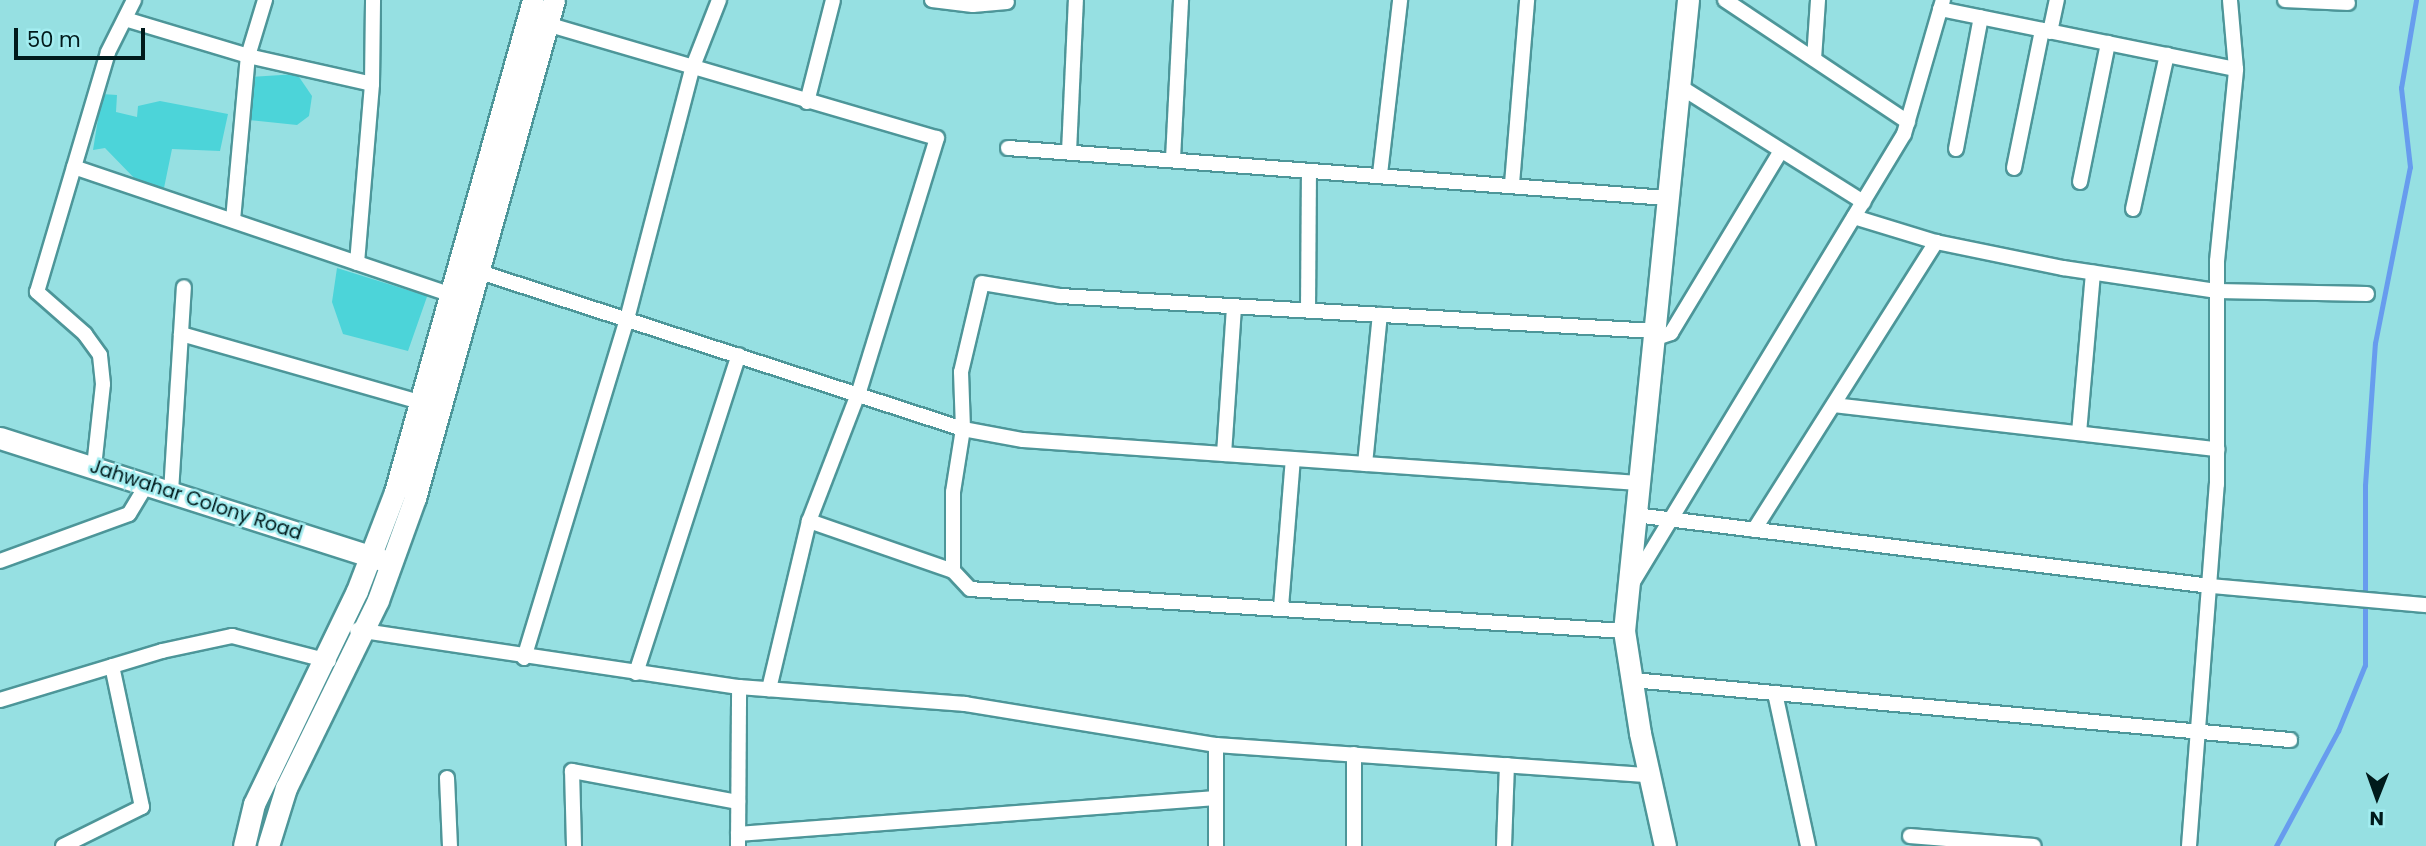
<!DOCTYPE html>
<style>
body{margin:0}
#map{position:relative;width:2426px;height:846px;overflow:hidden;background:#96e0e2;font-family:Poppins,sans-serif}
div>[style]{position:absolute}
.green>*{inset:0;background:#4cd4d9}
.stream>*{height:5px;margin:-2.5px;padding:0 2.5px;transform-origin:2.5px;border-radius:2.5px;background:#679cee}
.roads{filter:drop-shadow(2px 0 #4d9699) drop-shadow(-2px 0 #4d9699) drop-shadow(0 2px #4d9699) drop-shadow(0 -2px #4d9699)}
.street>*{height:14px;margin:-7px;padding:0 7px;transform-origin:7px;border-radius:7px;background:#fff}
.secondary>*{height:21px;margin:-10.5px;padding:0 10.5px;transform-origin:10.5px;border-radius:10.5px;background:#fff}
span{translate:-50% -50%;white-space:nowrap;text-align:center;line-height:1.15;-webkit-text-stroke:5px #a3edf0;paint-order:stroke}
.street-label{font-size:19px;color:#001a1b}
.north{position:absolute;left:2342px;top:762px;width:70px;height:70px;-webkit-text-stroke:5px #a3edf0;paint-order:stroke;rotate:181deg;font-size:19px;font-weight:700;line-height:28px;text-align:center;color:#001a1b}
.north::after{content:'';display:block;margin:auto;width:24px;height:32px;background:#001a1b;clip-path:polygon(50% 0,100% 100%,50% 72%,0 100%)}
.scale{position:absolute;left:14px;top:28px;width:131px;height:32px;box-sizing:border-box;border:4px solid #001a1b;border-top:0;padding-left:9px;font-size:21px;line-height:24px;white-space:nowrap;color:#001a1b;-webkit-text-stroke:5px #a3edf0;paint-order:stroke}
</style>
<div id="map">
<div class="green">
<div style="clip-path:polygon(297px 74px,312px 96px,309px 116px,297px 125px,249px 120px,250px 77px)"></div>
<div style="clip-path:polygon(102px 94px,117px 95px,116px 112px,137px 117px,138px 106px,160px 101px,228px 114px,220px 151px,172px 149px,164px 188px,139px 183px,105px 148px,93px 150px)"></div>
<div style="clip-path:polygon(337px 268px,414px 292px,429px 291px,408px 351px,343px 334px,332px 302px)"></div>
</div>
<div class="stream">
<div style="left:2276px;top:846px;width:131px;rotate:-61.7deg"></div>
<div style="left:2338px;top:731px;width:71px;rotate:-67.8deg"></div>
<div style="left:2365px;top:665px;width:180px;rotate:-90deg"></div>
<div style="left:2365px;top:485px;width:142px;rotate:-86deg"></div>
<div style="left:2375px;top:343px;width:179px;rotate:-78.8deg"></div>
<div style="left:2410px;top:167px;width:80px;rotate:-96.5deg"></div>
<div style="left:2401px;top:88px;width:89px;rotate:-80.3deg"></div>
</div>
<div class="roads">
<div class="street">
<div style="left:932px;top:0;width:41px;rotate:7deg"></div>
<div style="left:973px;top:5px;width:34px;rotate:-5deg"></div>
<div style="left:1725px;top:0;width:220px;rotate:33.7deg"></div>
<div style="left:2285px;top:0;width:63px;rotate:2.7deg"></div>
<div style="left:1940px;top:9px;width:302px;rotate:11.5deg"></div>
<div style="left:125px;top:19px;width:128px;rotate:16.7deg"></div>
<div style="left:248px;top:56px;width:127px;rotate:12.7deg"></div>
<div style="left:550px;top:25px;width:403px;rotate:16.3deg"></div>
<div style="left:937px;top:138px;width:268px;rotate:107.1deg"></div>
<div style="left:858px;top:394px;width:136px;rotate:111.1deg"></div>
<div style="left:809px;top:521px;width:173px;rotate:103.4deg"></div>
<div style="left:2050px;top:32px;width:33px;rotate:-78deg"></div>
<div style="left:1814px;top:59px;width:59px;rotate:-86.1deg"></div>
<div style="left:1679px;top:86px;width:218px;rotate:32.2deg"></div>
<div style="left:807px;top:102px;width:105px;rotate:-75.7deg"></div>
<div style="left:1008px;top:148px;width:661px;rotate:4.34deg"></div>
<div style="left:1956px;top:149px;width:134px;rotate:-79.3deg"></div>
<div style="left:1069px;top:152px;width:152px;rotate:-87.4deg"></div>
<div style="left:1173px;top:159px;width:159px;rotate:-87.1deg"></div>
<div style="left:74px;top:167px;width:397px;rotate:18.7deg"></div>
<div style="left:2014px;top:168px;width:141px;rotate:-78.5deg"></div>
<div style="left:1380px;top:174px;width:175px;rotate:-83.4deg"></div>
<div style="left:2080px;top:182px;width:142px;rotate:-78.6deg"></div>
<div style="left:1512px;top:184px;width:185px;rotate:-85.3deg"></div>
<div style="left:2133px;top:209px;width:158px;rotate:-77.6deg"></div>
<div style="left:1854px;top:217px;width:86px;rotate:17deg"></div>
<div style="left:1936px;top:242px;width:130px;rotate:11.6deg"></div>
<div style="left:2063px;top:268px;width:156px;rotate:8.5deg"></div>
<div style="left:2217px;top:291px;width:150px;rotate:1.1deg"></div>
<div style="left:233px;top:220px;width:165px;rotate:-84.8deg"></div>
<div style="left:248px;top:56px;width:59px;rotate:-73.1deg"></div>
<div style="left:357px;top:263px;width:180px;rotate:-85.2deg"></div>
<div style="left:372px;top:84px;width:84px;rotate:-89.3deg"></div>
<div style="left:480px;top:272px;width:508px;rotate:18.01deg"></div>
<div style="left:963px;top:429px;width:61px;rotate:10.4deg"></div>
<div style="left:1023px;top:440px;width:617px;rotate:3.99deg"></div>
<div style="left:1308px;top:310px;width:138px;rotate:-89.6deg"></div>
<div style="left:181px;top:334px;width:248px;rotate:15.9deg"></div>
<div style="left:1653px;top:339px;width:19px;rotate:-18deg"></div>
<div style="left:1671px;top:333px;width:211px;rotate:-58.9deg"></div>
<div style="left:1834px;top:405px;width:386px;rotate:6.6deg"></div>
<div style="left:2079px;top:433px;width:161px;rotate:-85deg"></div>
<div style="left:1224px;top:454px;width:148px;rotate:-86.1deg"></div>
<div style="left:1365px;top:464px;width:150px;rotate:-84.3deg"></div>
<div style="left:94px;top:467px;width:83px;rotate:-83.8deg"></div>
<div style="left:103px;top:384px;width:29px;rotate:-96deg"></div>
<div style="left:100px;top:355px;width:26px;rotate:-126deg"></div>
<div style="left:85px;top:334px;width:64px;rotate:-138.8deg"></div>
<div style="left:37px;top:292px;width:250px;rotate:-73.5deg"></div>
<div style="left:108px;top:52px;width:58px;rotate:-63.4deg"></div>
<div style="left:171px;top:492px;width:205px;rotate:-86.4deg"></div>
<div style="left:1635px;top:515px;width:580px;rotate:7.03deg"></div>
<div style="left:2211px;top:586px;width:216px;rotate:5.1deg"></div>
<div style="left:809px;top:521px;width:152px;rotate:19.1deg"></div>
<div style="left:1754px;top:530px;width:341px;rotate:-57.7deg"></div>
<div style="left:0;top:561px;width:137px;rotate:-20deg"></div>
<div style="left:129px;top:514px;width:35px;rotate:-59deg"></div>
<div style="left:1631px;top:585px;width:527px;rotate:-58.81deg"></div>
<div style="left:1904px;top:134px;width:140px;rotate:-73.8deg"></div>
<div style="left:1281px;top:607px;width:148px;rotate:-85.4deg"></div>
<div style="left:357px;top:630px;width:386px;rotate:8.5deg"></div>
<div style="left:739px;top:687px;width:227px;rotate:4.3deg"></div>
<div style="left:965px;top:704px;width:254px;rotate:9.3deg"></div>
<div style="left:1216px;top:745px;width:434px;rotate:4deg"></div>
<div style="left:1624px;top:631px;width:655px;rotate:-176.33deg"></div>
<div style="left:970px;top:589px;width:25px;rotate:-133deg"></div>
<div style="left:953px;top:571px;width:79px;rotate:-90deg"></div>
<div style="left:953px;top:492px;width:64px;rotate:-81deg"></div>
<div style="left:963px;top:429px;width:57px;rotate:-92deg"></div>
<div style="left:961px;top:372px;width:91px;rotate:-76.7deg"></div>
<div style="left:982px;top:283px;width:79px;rotate:9.5deg"></div>
<div style="left:1060px;top:296px;width:595px;rotate:3.37deg"></div>
<div style="left:524px;top:658px;width:354px;rotate:-73.1deg"></div>
<div style="left:627px;top:319px;width:258px;rotate:-75.4deg"></div>
<div style="left:692px;top:69px;width:74px;rotate:-68.6deg"></div>
<div style="left:636px;top:673px;width:334px;rotate:-72.1deg"></div>
<div style="left:1632px;top:680px;width:661px;rotate:5.21deg"></div>
<div style="left:1775px;top:693px;width:157px;rotate:77.8deg"></div>
<div style="left:0;top:700px;width:169px;rotate:-16.8deg"></div>
<div style="left:162px;top:651px;width:72px;rotate:-12.1deg"></div>
<div style="left:232px;top:636px;width:100px;rotate:14.5deg"></div>
<div style="left:1354px;top:754px;width:92px;rotate:90deg"></div>
<div style="left:447px;top:778px;width:68px;rotate:87.5deg"></div>
<div style="left:738px;top:834px;width:479px;rotate:-4.3deg"></div>
<div style="left:1910px;top:836px;width:124px;rotate:4.6deg"></div>
<div style="left:63px;top:846px;width:88px;rotate:-26.3deg"></div>
<div style="left:142px;top:807px;width:144px;rotate:-102deg"></div>
<div style="left:574px;top:846px;width:75px;rotate:-91.5deg"></div>
<div style="left:572px;top:771px;width:169px;rotate:10.6deg"></div>
<div style="left:738px;top:846px;width:159px;rotate:-89.6deg"></div>
<div style="left:1216px;top:846px;width:101px;rotate:-90deg"></div>
<div style="left:1504px;top:846px;width:81px;rotate:-87.9deg"></div>
<div style="left:2189px;top:846px;width:363px;rotate:-85.6deg"></div>
<div style="left:2217px;top:484px;width:223px;rotate:-90deg"></div>
<div style="left:2217px;top:261px;width:193px;rotate:-84.3deg"></div>
<div style="left:2236px;top:69px;width:69px;rotate:-95deg"></div>
</div>
<div class="secondary">
<div style="left:0;top:438px;width:402px;rotate:17.7deg"></div>
<div style="left:244px;top:846px;width:43px;rotate:-76.6deg"></div>
<div style="left:254px;top:804px;width:237px;rotate:-64.2deg"></div>
<div style="left:357px;top:591px;width:106px;rotate:-69deg"></div>
<div style="left:395px;top:492px;width:511px;rotate:-74.33deg"></div>
<div style="left:268px;top:846px;width:61px;rotate:-72.8deg"></div>
<div style="left:286px;top:788px;width:209px;rotate:-63.9deg"></div>
<div style="left:378px;top:600px;width:109px;rotate:-70.1deg"></div>
<div style="left:415px;top:498px;width:517px;rotate:-74.4deg"></div>
<div style="left:1665px;top:846px;width:116px;rotate:-102.5deg"></div>
<div style="left:1640px;top:733px;width:103px;rotate:-98.9deg"></div>
<div style="left:1624px;top:631px;width:634px;rotate:-84.21deg"></div>
</div>
</div>
<div class="street-label">
<span style="left:196px;top:500px;rotate:18deg">Jahwahar Colony Road</span>
</div>
<div class="north">N</div>
<div class="scale">50 m</div>
</div>
